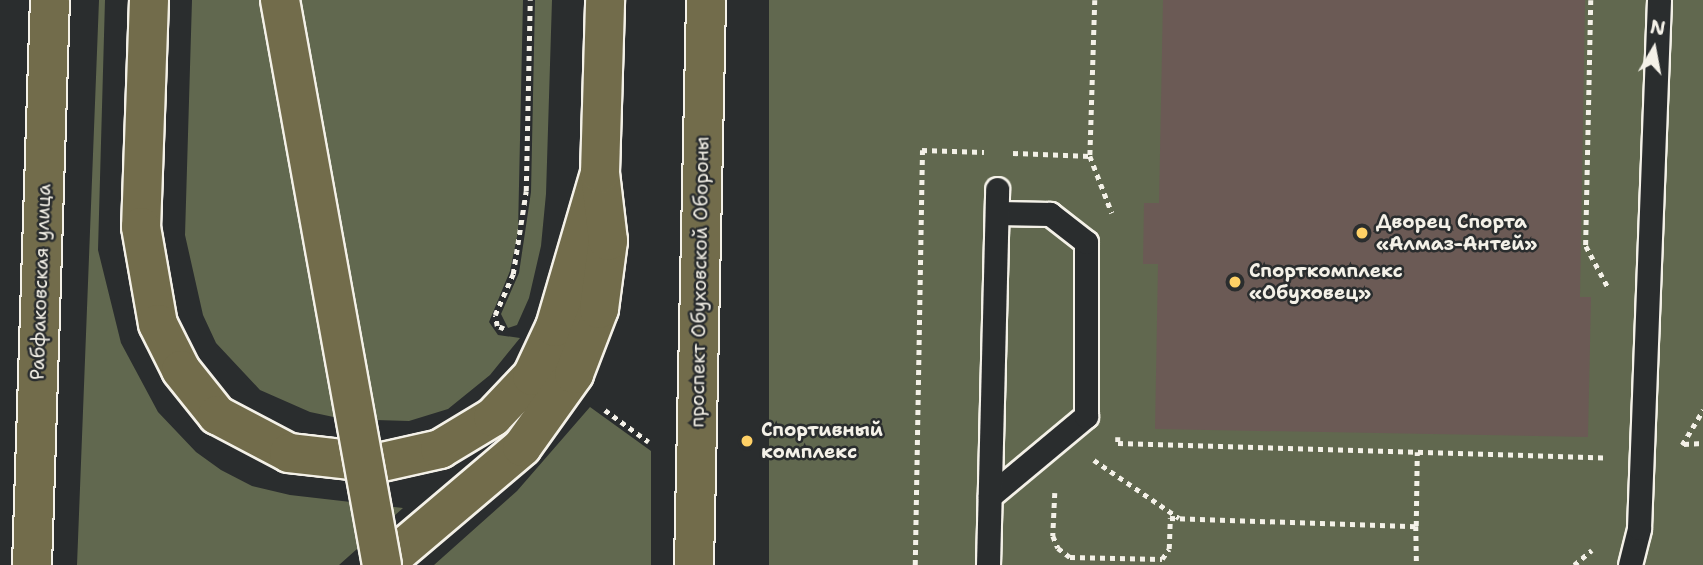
<!DOCTYPE html>
<meta charset="utf-8">
<style>
body{margin:0}
#map{position:relative;width:1703px;height:565px;overflow:hidden;background:#2a2d2e;font-family:"Shantell Sans",sans-serif}
div>[style]{position:absolute}
.green>*{inset:0;background:#61684f;transform-origin:0 0}
.building>*{inset:0;background:#6b5a55}
.path>*{height:4.5px;margin-top:-2.25px;transform-origin:0;background:repeating-linear-gradient(90deg,#f4f1e8 0 5px,transparent 0 10px)}
.roads{filter:drop-shadow(2px 0 #f4f1e8) drop-shadow(-2px 0 #f4f1e8) drop-shadow(0 2px #f4f1e8) drop-shadow(0 -2px #f4f1e8)}
.lane>*{height:23px;margin:-11.5px;padding:0 11.5px;transform-origin:11.5px;border-radius:11.5px;background:#2a2d2e}
.primary>*{height:38px;margin:-19px;padding:0 19px;transform-origin:19px;border-radius:19px;background:#726c4b}
.bridges{filter:drop-shadow(2px 0 #f4f1e8) drop-shadow(-2px 0 #f4f1e8) drop-shadow(0 2px #f4f1e8) drop-shadow(0 -2px #f4f1e8)}
.primary-bridge>*{height:38px;margin:-19px;padding:0 19px;transform-origin:19px;border-radius:19px;background:#726c4b}
.dots>*{width:19px;height:19px;translate:-50% -50%;box-sizing:border-box;border:4px solid #2a2d2e;border-radius:50%}
span{translate:-50% -50%;white-space:nowrap;text-align:center;line-height:1.15;-webkit-text-stroke:5px #2a2d2e;paint-order:stroke}
.poi-label{font-size:19px;color:#f4f1e8;font-weight:700}
.left{translate:0 -50%;text-align:left}
.street-label{font-size:19px;color:#f4f1e8}
.north{position:absolute;left:1619px;top:14px;width:70px;height:70px;-webkit-text-stroke:5px #2a2d2e;paint-order:stroke;rotate:10deg;font-size:19px;font-weight:700;line-height:28px;text-align:center;color:#f4f1e8}
.north::after{content:'';display:block;margin:auto;width:24px;height:32px;background:#f4f1e8;clip-path:polygon(50% 0,100% 100%,50% 72%,0 100%)}
</style>
<div id="map">
<div class="green">
<div style="clip-path:polygon(99px 0,105px 0,98px 250px,121px 343px,158px 412px,196px 452px,221px 470px,252px 486px,290px 495px,403px 508px,339px 565px,77px 565px)"></div>
<div style="clip-path:polygon(192px 0,523px 0,518px 232px,510px 271px,489px 322px,498px 335px,520px 338px,490px 375px,448px 409px,409px 421px,343px 419px,310px 412px,260px 390px,216px 343px,203px 315px,185px 235px)"></div>
<div style="clip-path:polygon(535px 0,552px 0,546px 194px,541px 246px,529px 298px,517px 325px,508px 328px,501px 314px,519px 273px,531px 192px)"></div>
<div style="left:769px;top:0;width:934px;height:565px"></div>
<div style="clip-path:polygon(590px 407px,651px 451px,651px 565px,434px 565px,517px 491px)"></div>
</div>
<div class="building">
<div style="clip-path:polygon(1163px 0,1585px 0,1580px 297px,1591px 297px,1588px 437px,1155px 429px,1158px 264px,1143px 264px,1144px 203px,1159px 203px)"></div>
</div>
<div class="path">
<div style="left:1095px;top:0;width:156px;rotate:91.8deg"></div>
<div style="left:1090px;top:156px;width:61px;rotate:68.9deg"></div>
<div style="left:1591px;top:0;width:246px;rotate:91.2deg"></div>
<div style="left:1586px;top:246px;width:49px;rotate:61.9deg"></div>
<div style="left:1013px;top:153px;width:77px;rotate:2.2deg"></div>
<div style="left:504px;top:329px;width:8px;rotate:-157deg"></div>
<div style="left:497px;top:326px;width:11px;rotate:-100deg"></div>
<div style="left:495px;top:315px;width:45px;rotate:-66.3deg"></div>
<div style="left:513px;top:274px;width:84px;rotate:-81.1deg"></div>
<div style="left:526px;top:191px;width:191px;rotate:-88.8deg"></div>
<div style="left:605px;top:410px;width:54px;rotate:36deg"></div>
<div style="left:1118px;top:437px;width:6px;rotate:90deg"></div>
<div style="left:1118px;top:443px;width:486px;rotate:1.7deg"></div>
<div style="left:1684px;top:444px;width:19px;rotate:-3deg"></div>
<div style="left:1682px;top:445px;width:41px;rotate:-59deg"></div>
<div style="left:1094px;top:460px;width:103px;rotate:34.3deg"></div>
<div style="left:1055px;top:493px;width:43px;rotate:92.7deg"></div>
<div style="left:1053px;top:536px;width:13px;rotate:67deg"></div>
<div style="left:1058px;top:548px;width:15px;rotate:37deg"></div>
<div style="left:1070px;top:557px;width:92px;rotate:1.2deg"></div>
<div style="left:1162px;top:559px;width:12px;rotate:-55deg"></div>
<div style="left:1169px;top:549px;width:31px;rotate:-88deg"></div>
<div style="left:1170px;top:518px;width:246px;rotate:1.9deg"></div>
<div style="left:1416px;top:526px;width:39px;rotate:89deg"></div>
<div style="left:1416px;top:526px;width:74px;rotate:-89.2deg"></div>
<div style="left:915px;top:565px;width:415px;rotate:-89deg"></div>
<div style="left:922px;top:150px;width:62px;rotate:1.8deg"></div>
<div style="left:1574px;top:565px;width:23px;rotate:-40deg"></div>
</div>
<div class="roads">
<div class="lane">
<div style="left:990px;top:496px;width:125px;rotate:-39.8deg"></div>
<div style="left:1086px;top:416px;width:174px;rotate:-90deg"></div>
<div style="left:1086px;top:242px;width:46px;rotate:-142.1deg"></div>
<div style="left:1050px;top:214px;width:53px;rotate:-178.9deg"></div>
<div style="left:988px;top:565px;width:376px;rotate:-88.6deg"></div>
<div style="left:1630px;top:565px;width:38px;rotate:-76deg"></div>
<div style="left:1639px;top:528px;width:528px;rotate:-87.83deg"></div>
</div>
<div class="primary">
<div style="left:149px;top:0;width:227px;rotate:92deg"></div>
<div style="left:141px;top:227px;width:98px;rotate:80.1deg"></div>
<div style="left:158px;top:324px;width:51px;rotate:63.4deg"></div>
<div style="left:181px;top:370px;width:58px;rotate:51.3deg"></div>
<div style="left:217px;top:415px;width:81px;rotate:27.8deg"></div>
<div style="left:289px;top:453px;width:90px;rotate:6.4deg"></div>
<div style="left:378px;top:463px;width:64px;rotate:-12.7deg"></div>
<div style="left:440px;top:449px;width:62px;rotate:-31.1deg"></div>
<div style="left:493px;top:417px;width:57px;rotate:-46.4deg"></div>
<div style="left:532px;top:376px;width:54px;rotate:-64.9deg"></div>
<div style="left:555px;top:327px;width:160px;rotate:-73.7deg"></div>
<div style="left:32px;top:565px;width:565px;rotate:-88.18deg"></div>
<div style="left:383px;top:565px;width:182px;rotate:-40.3deg"></div>
<div style="left:522px;top:447px;width:90px;rotate:-54.5deg"></div>
<div style="left:574px;top:374px;width:70px;rotate:-69deg"></div>
<div style="left:599px;top:309px;width:69px;rotate:-82.5deg"></div>
<div style="left:608px;top:241px;width:68px;rotate:-96.7deg"></div>
<div style="left:600px;top:173px;width:173px;rotate:-88.3deg"></div>
<div style="left:694px;top:565px;width:565px;rotate:-88.78deg"></div>
</div>
</div>
<div class="bridges">
<div class="primary-bridge">
<div style="left:280px;top:0;width:574px;rotate:79.77deg"></div>
</div>
</div>
<div class="dots">
<div style="left:1362px;top:233px;background:#ffd166"></div>
<div style="left:1235px;top:282px;background:#ffd166"></div>
<div style="left:747px;top:441px;background:#ffd166"></div>
</div>
<div class="poi-label">
<span class="left" style="left:1376px;top:233px">Дворец Спорта<br>«Алмаз-Антей»</span>
<span class="left" style="left:1249px;top:282px">Спорткомплекс<br>«Обуховец»</span>
<span class="left" style="left:761px;top:441px">Спортивный<br>комплекс</span>
</div>
<div class="street-label">
<span style="left:41px;top:282px;rotate:-88deg">Рабфаковская улица</span>
<span style="left:700px;top:282px;rotate:-89deg">проспект Обуховской Обороны</span>
</div>
<div class="north">N</div>
</div>
